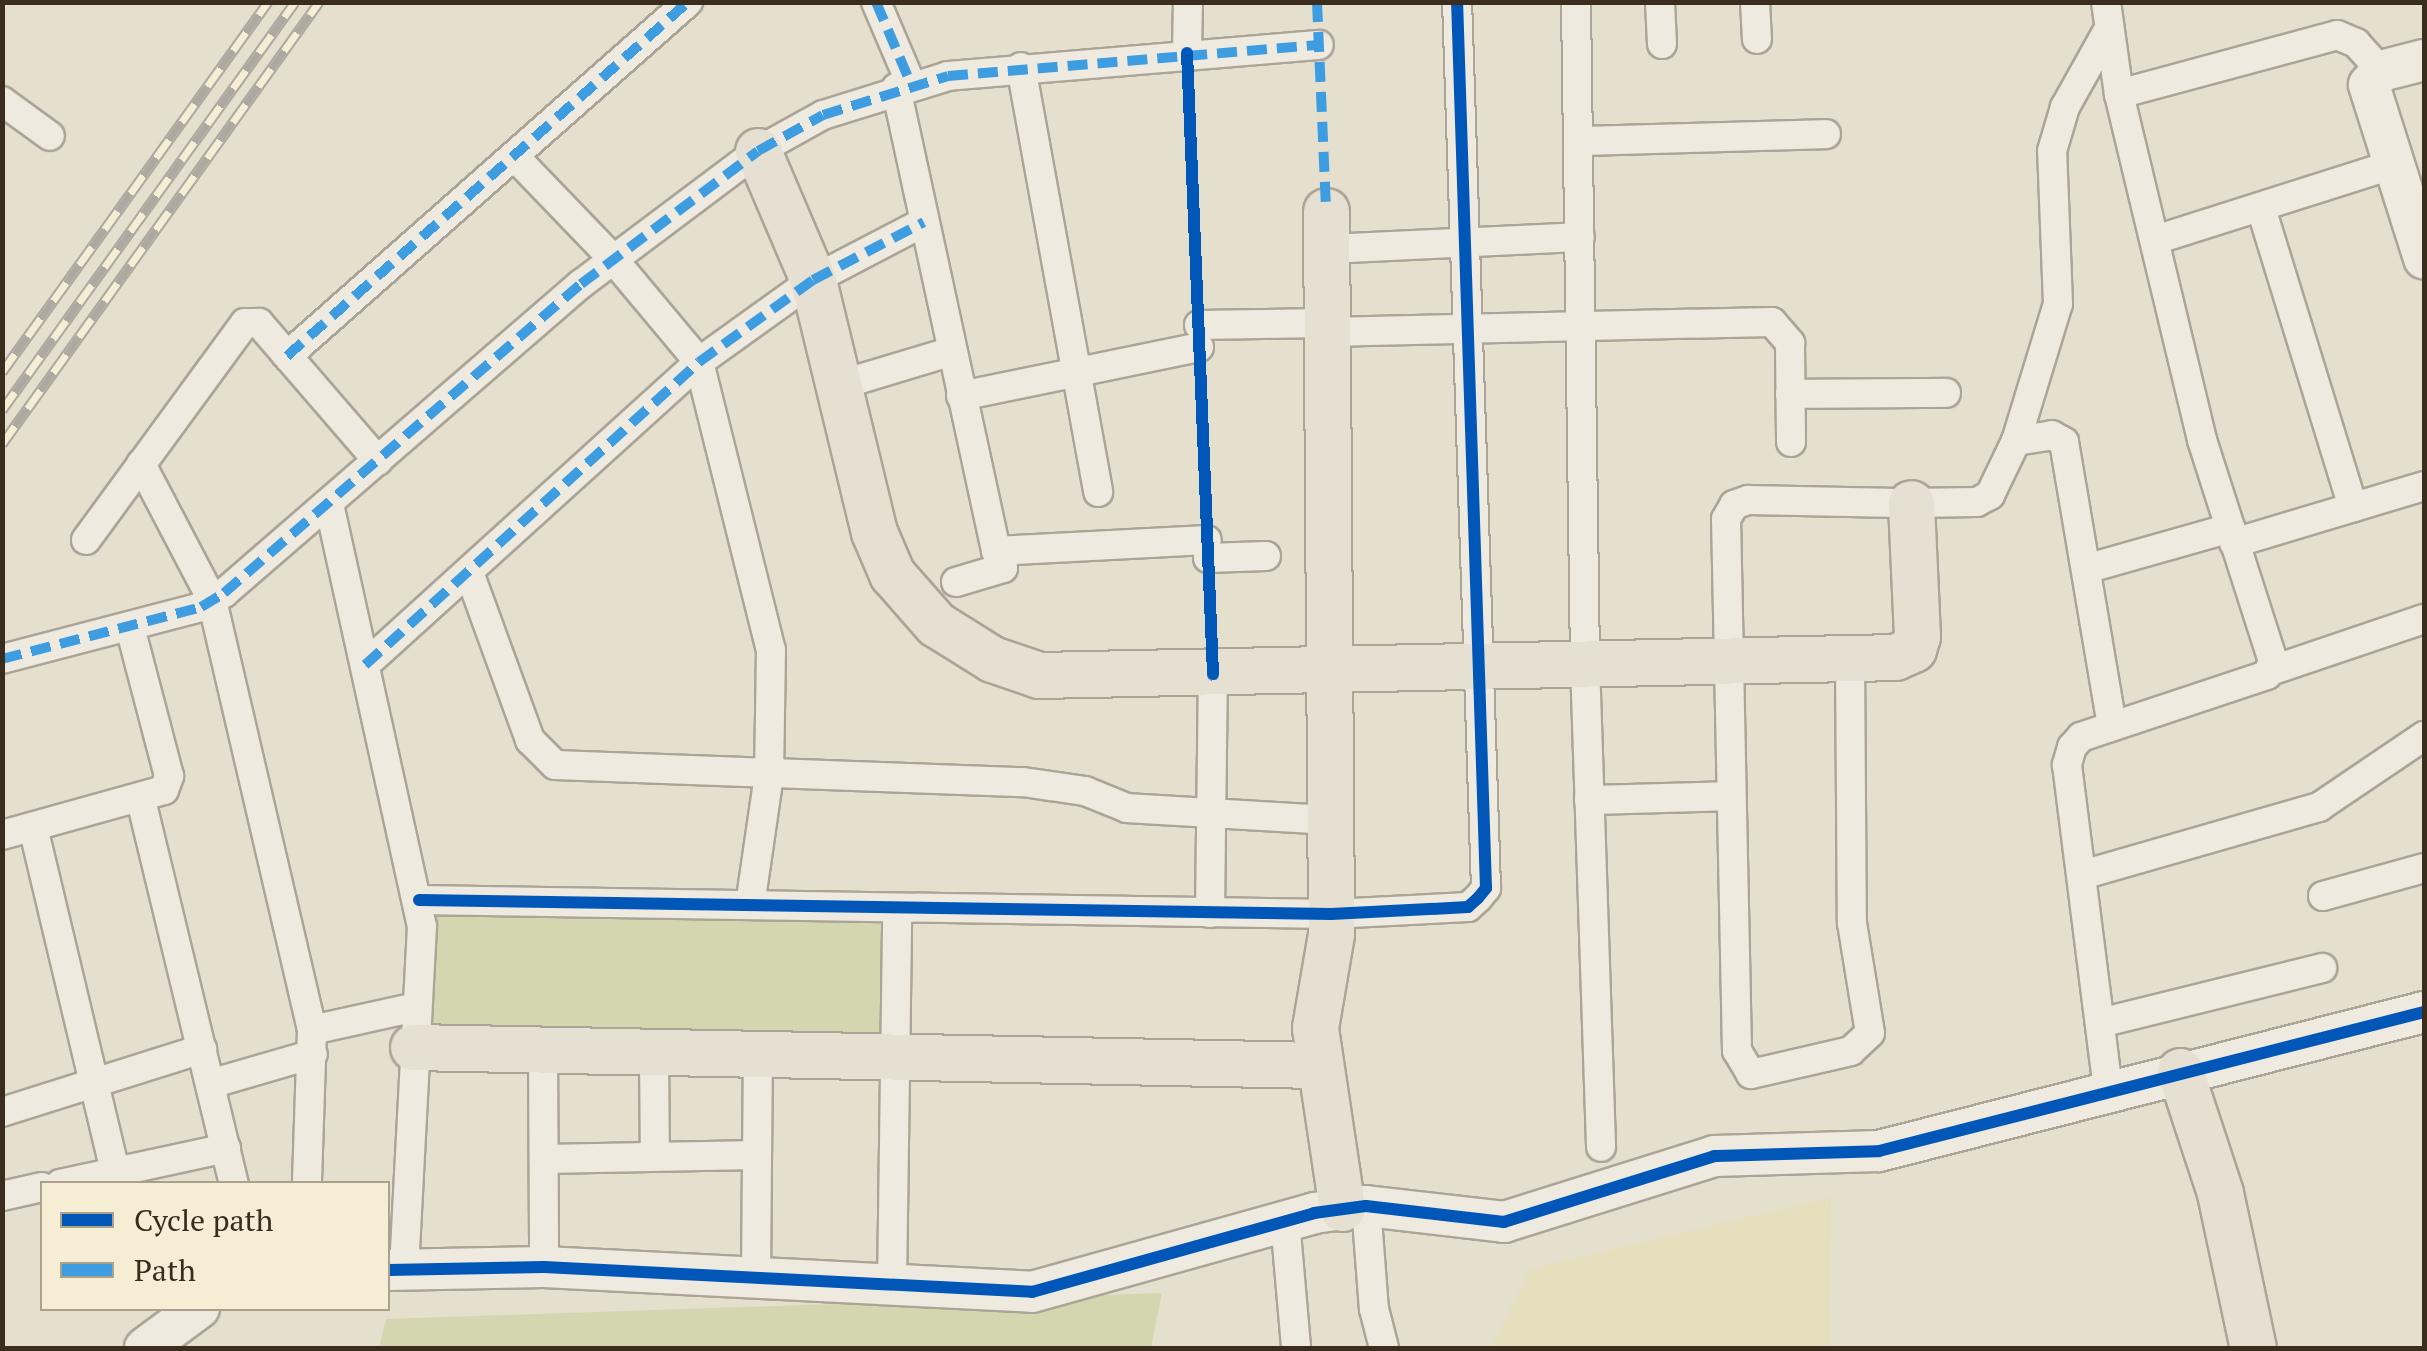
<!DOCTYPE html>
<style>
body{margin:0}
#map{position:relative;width:2427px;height:1351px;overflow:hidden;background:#e5dfce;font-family:"PT Serif",serif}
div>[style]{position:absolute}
.farmland>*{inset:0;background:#e5dfbe}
.green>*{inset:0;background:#d4d6b0;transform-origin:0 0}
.roads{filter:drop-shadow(2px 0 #aba497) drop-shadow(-2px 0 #aba497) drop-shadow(0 2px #aba497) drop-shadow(0 -2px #aba497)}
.street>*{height:28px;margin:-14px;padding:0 14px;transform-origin:14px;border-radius:14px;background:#eeeae0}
.secondary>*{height:40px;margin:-20px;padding:0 20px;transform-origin:20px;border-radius:20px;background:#eeeae0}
.primary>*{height:45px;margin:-22.5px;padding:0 22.5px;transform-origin:22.5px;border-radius:22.5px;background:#e5e0d1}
.rail>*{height:11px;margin-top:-5.5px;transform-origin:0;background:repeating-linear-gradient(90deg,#f6eed4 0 22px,#ada9a0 0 44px);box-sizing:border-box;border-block:2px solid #ada9a0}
.quiet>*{height:10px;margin-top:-5px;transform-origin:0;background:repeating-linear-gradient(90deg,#3e9de0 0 20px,transparent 0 30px)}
.cycleway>*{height:12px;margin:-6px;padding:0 6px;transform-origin:6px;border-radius:6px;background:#0057b8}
span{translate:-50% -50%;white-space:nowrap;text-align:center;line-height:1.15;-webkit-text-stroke:8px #f6eed4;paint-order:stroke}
.frame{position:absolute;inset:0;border:5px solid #3a2d1e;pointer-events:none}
.legend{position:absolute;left:40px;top:1181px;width:350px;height:130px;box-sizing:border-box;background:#f6eed4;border:2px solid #aba18b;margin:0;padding:12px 18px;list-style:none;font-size:30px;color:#3a2d1e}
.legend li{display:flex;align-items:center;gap:20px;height:50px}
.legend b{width:50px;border:2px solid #aba18b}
</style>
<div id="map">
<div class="farmland">
<div style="clip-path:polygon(1831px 1197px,1830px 1348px,1491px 1348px,1530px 1269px)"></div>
</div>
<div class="green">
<div style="left:419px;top:900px;width:478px;height:147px;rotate:1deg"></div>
<div style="clip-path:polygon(1162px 1293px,1151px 1348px,379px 1348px,386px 1319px)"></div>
</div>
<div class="roads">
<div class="street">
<div style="left:876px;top:2px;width:89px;rotate:66.9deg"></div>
<div style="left:1576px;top:2px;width:661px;rotate:89.22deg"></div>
<div style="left:1585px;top:663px;width:484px;rotate:88.1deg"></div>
<div style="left:1660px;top:2px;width:42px;rotate:87.3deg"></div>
<div style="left:1755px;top:2px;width:37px;rotate:87deg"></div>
<div style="left:2106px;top:2px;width:93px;rotate:82deg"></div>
<div style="left:2119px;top:94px;width:356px;rotate:76.5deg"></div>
<div style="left:2202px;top:440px;width:232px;rotate:72.2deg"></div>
<div style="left:2273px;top:661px;width:15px;rotate:113deg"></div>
<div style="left:2267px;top:675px;width:196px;rotate:161.6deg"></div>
<div style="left:2081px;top:737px;width:13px;rotate:132deg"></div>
<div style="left:2072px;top:747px;width:19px;rotate:106deg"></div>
<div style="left:2067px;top:765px;width:326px;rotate:82.8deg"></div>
<div style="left:1187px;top:53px;width:51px;rotate:-88.9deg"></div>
<div style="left:1021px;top:67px;width:432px;rotate:79.7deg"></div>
<div style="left:896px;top:88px;width:474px;rotate:77.8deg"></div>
<div style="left:996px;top:551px;width:211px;rotate:-3deg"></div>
<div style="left:2119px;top:94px;width:226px;rotate:-15.1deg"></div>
<div style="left:2337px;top:35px;width:21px;rotate:23deg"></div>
<div style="left:2356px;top:43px;width:38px;rotate:48deg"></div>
<div style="left:2px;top:101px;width:59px;rotate:36.1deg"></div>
<div style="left:1579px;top:141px;width:247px;rotate:-1.6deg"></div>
<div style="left:514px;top:156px;width:143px;rotate:46.1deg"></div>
<div style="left:613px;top:259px;width:134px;rotate:50.1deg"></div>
<div style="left:699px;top:362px;width:297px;rotate:76deg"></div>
<div style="left:771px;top:650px;width:125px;rotate:90.9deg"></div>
<div style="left:769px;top:775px;width:131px;rotate:98.3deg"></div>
<div style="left:2261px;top:208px;width:313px;rotate:72.9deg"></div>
<div style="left:2155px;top:240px;width:251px;rotate:-17.6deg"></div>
<div style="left:1326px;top:249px;width:254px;rotate:-2.7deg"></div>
<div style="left:1199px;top:325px;width:128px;rotate:-0.9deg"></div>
<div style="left:1326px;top:332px;width:446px;rotate:-1.3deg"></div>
<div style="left:1772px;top:322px;width:28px;rotate:49deg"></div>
<div style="left:1790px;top:343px;width:99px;rotate:89.4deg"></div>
<div style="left:287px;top:356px;width:535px;rotate:-41.44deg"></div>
<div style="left:843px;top:384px;width:114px;rotate:-16.8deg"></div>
<div style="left:1790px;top:394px;width:156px;rotate:-0.4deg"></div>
<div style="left:961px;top:396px;width:243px;rotate:-11.6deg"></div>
<div style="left:2016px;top:441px;width:36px;rotate:-9deg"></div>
<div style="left:2052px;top:435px;width:14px;rotate:30deg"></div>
<div style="left:2064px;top:442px;width:288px;rotate:80.4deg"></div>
<div style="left:141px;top:464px;width:153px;rotate:62.4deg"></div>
<div style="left:212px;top:600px;width:441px;rotate:76.9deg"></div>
<div style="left:312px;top:1030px;width:154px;rotate:91.9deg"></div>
<div style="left:329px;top:504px;width:432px;rotate:77.6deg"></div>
<div style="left:422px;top:926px;width:343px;rotate:93deg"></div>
<div style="left:86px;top:540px;width:269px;rotate:-53.8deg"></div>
<div style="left:245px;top:323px;width:14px"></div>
<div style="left:259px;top:323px;width:182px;rotate:49.2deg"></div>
<div style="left:2234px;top:543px;width:198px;rotate:-16.7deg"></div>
<div style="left:1208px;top:558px;width:58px;rotate:-2deg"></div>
<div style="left:2089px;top:568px;width:147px;rotate:-15.8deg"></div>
<div style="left:470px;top:575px;width:176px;rotate:70deg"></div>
<div style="left:530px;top:740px;width:35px;rotate:45deg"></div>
<div style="left:555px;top:765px;width:468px;rotate:2.1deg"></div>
<div style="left:1023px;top:782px;width:63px;rotate:8.3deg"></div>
<div style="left:1085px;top:791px;width:45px;rotate:22deg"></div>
<div style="left:1127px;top:808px;width:203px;rotate:3.4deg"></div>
<div style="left:956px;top:582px;width:49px;rotate:-16.6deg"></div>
<div style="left:1003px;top:568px;width:13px;rotate:-99deg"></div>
<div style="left:1850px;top:657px;width:266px;rotate:89.6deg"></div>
<div style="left:1852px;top:923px;width:111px;rotate:80.7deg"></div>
<div style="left:1870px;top:1033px;width:26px;rotate:137deg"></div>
<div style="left:1851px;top:1051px;width:103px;rotate:167deg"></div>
<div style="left:1751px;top:1074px;width:27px;rotate:-121deg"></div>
<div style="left:1737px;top:1051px;width:532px;rotate:-91.18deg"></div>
<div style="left:1726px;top:519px;width:16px;rotate:-60deg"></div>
<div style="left:1734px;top:505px;width:15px;rotate:-20deg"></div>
<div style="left:1748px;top:500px;width:163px;rotate:1.1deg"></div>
<div style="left:1911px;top:503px;width:66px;rotate:-0.9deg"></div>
<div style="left:1977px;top:502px;width:15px;rotate:-28deg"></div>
<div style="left:1990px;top:495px;width:60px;rotate:-64.3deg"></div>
<div style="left:2016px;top:441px;width:143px;rotate:-73deg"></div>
<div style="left:2058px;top:304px;width:153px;rotate:-92.2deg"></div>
<div style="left:2052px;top:151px;width:46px;rotate:-73.5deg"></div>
<div style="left:2065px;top:107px;width:88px;rotate:-60.8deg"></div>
<div style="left:2px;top:659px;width:206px;rotate:-14.6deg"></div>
<div style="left:201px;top:607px;width:27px;rotate:-31deg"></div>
<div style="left:224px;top:593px;width:472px;rotate:-40.9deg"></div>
<div style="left:581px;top:284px;width:221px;rotate:-36.9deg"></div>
<div style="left:758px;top:151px;width:74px;rotate:-29deg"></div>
<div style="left:823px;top:115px;width:131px;rotate:-17.3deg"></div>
<div style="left:948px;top:76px;width:372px;rotate:-4.8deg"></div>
<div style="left:365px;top:665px;width:451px;rotate:-42.2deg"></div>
<div style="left:699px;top:362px;width:140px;rotate:-35.7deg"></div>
<div style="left:813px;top:280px;width:125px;rotate:-27.6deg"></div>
<div style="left:2273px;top:670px;width:159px;rotate:-18.7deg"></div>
<div style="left:141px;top:800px;width:395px;rotate:76.4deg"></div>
<div style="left:1589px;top:800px;width:141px;rotate:-1.6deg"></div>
<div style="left:33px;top:827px;width:355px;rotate:76.6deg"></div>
<div style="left:2px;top:835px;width:168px;rotate:-15.5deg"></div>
<div style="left:164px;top:790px;width:15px;rotate:-70deg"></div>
<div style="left:169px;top:776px;width:154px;rotate:-104.7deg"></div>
<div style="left:2082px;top:875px;width:247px;rotate:-16deg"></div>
<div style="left:2319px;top:807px;width:127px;rotate:-34.1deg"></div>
<div style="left:2323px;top:896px;width:105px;rotate:-15.5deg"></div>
<div style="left:419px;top:900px;width:912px;rotate:0.88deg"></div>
<div style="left:1331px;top:914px;width:137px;rotate:-2.9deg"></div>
<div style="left:1468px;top:907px;width:13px;rotate:-42deg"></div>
<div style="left:1478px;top:898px;width:13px;rotate:-51deg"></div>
<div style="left:1486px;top:888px;width:886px;rotate:-91.87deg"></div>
<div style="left:1210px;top:913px;width:239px;rotate:-89.3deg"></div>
<div style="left:2100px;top:1023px;width:229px;rotate:-13.9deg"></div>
<div style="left:312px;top:1030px;width:107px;rotate:-12.5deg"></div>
<div style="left:543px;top:1049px;width:218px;rotate:89.7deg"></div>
<div style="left:654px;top:1052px;width:105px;rotate:89.5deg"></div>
<div style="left:210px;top:1084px;width:107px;rotate:-16.2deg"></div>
<div style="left:2px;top:1112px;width:210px;rotate:-17.5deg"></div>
<div style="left:544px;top:1159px;width:213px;rotate:-1.1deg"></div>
<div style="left:60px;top:1184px;width:170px;rotate:-12.2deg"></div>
<div style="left:2px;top:1196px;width:41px;rotate:-12.7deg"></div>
<div style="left:1366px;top:1206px;width:103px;rotate:85.6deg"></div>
<div style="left:1374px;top:1309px;width:40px;rotate:75.6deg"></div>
<div style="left:1285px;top:1221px;width:127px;rotate:85deg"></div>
<div style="left:756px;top:1277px;width:223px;rotate:-89.5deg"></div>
<div style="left:892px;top:1287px;width:379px;rotate:-89.2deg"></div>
</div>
<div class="secondary">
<div style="left:2424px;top:60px;width:44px;rotate:165.7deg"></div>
<div style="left:2381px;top:71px;width:18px;rotate:131deg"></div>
<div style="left:2369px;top:85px;width:182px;rotate:72.4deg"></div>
<div style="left:388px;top:1270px;width:156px;rotate:-1.1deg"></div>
<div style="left:544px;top:1267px;width:489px;rotate:2.9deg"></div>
<div style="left:1032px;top:1292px;width:293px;rotate:-15.6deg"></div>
<div style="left:1314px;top:1213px;width:52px;rotate:-7.7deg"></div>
<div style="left:1366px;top:1206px;width:139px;rotate:6.6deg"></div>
<div style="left:1504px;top:1222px;width:220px;rotate:-17.4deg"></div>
<div style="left:1714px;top:1156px;width:165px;rotate:-1.7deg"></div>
<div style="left:1879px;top:1151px;width:562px;rotate:-14.31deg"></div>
<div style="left:145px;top:1348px;width:67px;rotate:-36.5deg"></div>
</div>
<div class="primary">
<div style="left:758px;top:151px;width:140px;rotate:66.9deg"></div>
<div style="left:813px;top:280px;width:259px;rotate:76.4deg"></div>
<div style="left:874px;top:532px;width:46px;rotate:66.8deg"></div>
<div style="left:892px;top:574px;width:67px;rotate:48.7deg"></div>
<div style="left:936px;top:624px;width:66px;rotate:32deg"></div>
<div style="left:992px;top:659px;width:50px;rotate:18.8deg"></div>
<div style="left:1039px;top:675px;width:856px;rotate:-1.2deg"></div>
<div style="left:1895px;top:657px;width:20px;rotate:-24deg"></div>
<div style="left:1913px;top:649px;width:14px;rotate:-73deg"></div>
<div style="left:1917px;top:636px;width:133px;rotate:-92.6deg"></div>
<div style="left:1326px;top:211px;width:723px;rotate:89.6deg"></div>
<div style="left:1331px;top:934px;width:95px;rotate:99.7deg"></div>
<div style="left:1315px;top:1028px;width:182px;rotate:81.5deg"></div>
<div style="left:413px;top:1047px;width:903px;rotate:1.14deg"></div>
<div style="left:2180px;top:1071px;width:128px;rotate:71.8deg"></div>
<div style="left:2220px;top:1193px;width:158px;rotate:78deg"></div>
</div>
</div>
<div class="rail">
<div style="left:2px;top:372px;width:456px;rotate:-54.3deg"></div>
<div style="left:2px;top:410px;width:502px;rotate:-54.32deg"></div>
<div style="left:2px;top:444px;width:544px;rotate:-54.35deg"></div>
</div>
<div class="quiet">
<div style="left:876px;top:2px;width:89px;rotate:66.9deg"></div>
<div style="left:1317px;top:2px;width:209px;rotate:87.5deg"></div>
<div style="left:287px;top:356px;width:535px;rotate:-41.44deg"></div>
<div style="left:2px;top:659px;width:206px;rotate:-14.6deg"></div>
<div style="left:201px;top:607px;width:27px;rotate:-31deg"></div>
<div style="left:224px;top:593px;width:472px;rotate:-40.9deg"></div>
<div style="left:581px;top:284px;width:221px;rotate:-36.9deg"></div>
<div style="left:758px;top:151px;width:74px;rotate:-29deg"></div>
<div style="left:823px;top:115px;width:131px;rotate:-17.3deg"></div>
<div style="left:948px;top:76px;width:372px;rotate:-4.8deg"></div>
<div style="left:365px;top:665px;width:451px;rotate:-42.2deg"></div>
<div style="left:699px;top:362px;width:140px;rotate:-35.7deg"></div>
<div style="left:813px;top:280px;width:125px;rotate:-27.6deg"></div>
</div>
<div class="cycleway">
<div style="left:1187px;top:53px;width:622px;rotate:87.6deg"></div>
<div style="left:419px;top:900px;width:912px;rotate:0.88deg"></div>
<div style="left:1331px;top:914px;width:137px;rotate:-2.9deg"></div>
<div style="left:1468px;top:907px;width:13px;rotate:-42deg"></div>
<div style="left:1478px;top:898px;width:13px;rotate:-51deg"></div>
<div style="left:1486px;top:888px;width:886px;rotate:-91.87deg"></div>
<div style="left:388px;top:1270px;width:156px;rotate:-1.1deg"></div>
<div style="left:544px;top:1267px;width:489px;rotate:2.9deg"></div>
<div style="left:1032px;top:1292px;width:293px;rotate:-15.6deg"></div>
<div style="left:1314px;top:1213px;width:52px;rotate:-7.7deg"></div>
<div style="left:1366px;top:1206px;width:139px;rotate:6.6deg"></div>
<div style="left:1504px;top:1222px;width:220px;rotate:-17.4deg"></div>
<div style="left:1714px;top:1156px;width:165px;rotate:-1.7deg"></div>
<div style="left:1879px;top:1151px;width:562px;rotate:-14.31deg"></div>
</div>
<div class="frame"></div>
<ul class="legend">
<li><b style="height:12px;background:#0057b8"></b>Cycle path</li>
<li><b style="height:12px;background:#3e9de0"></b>Path</li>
</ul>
</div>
